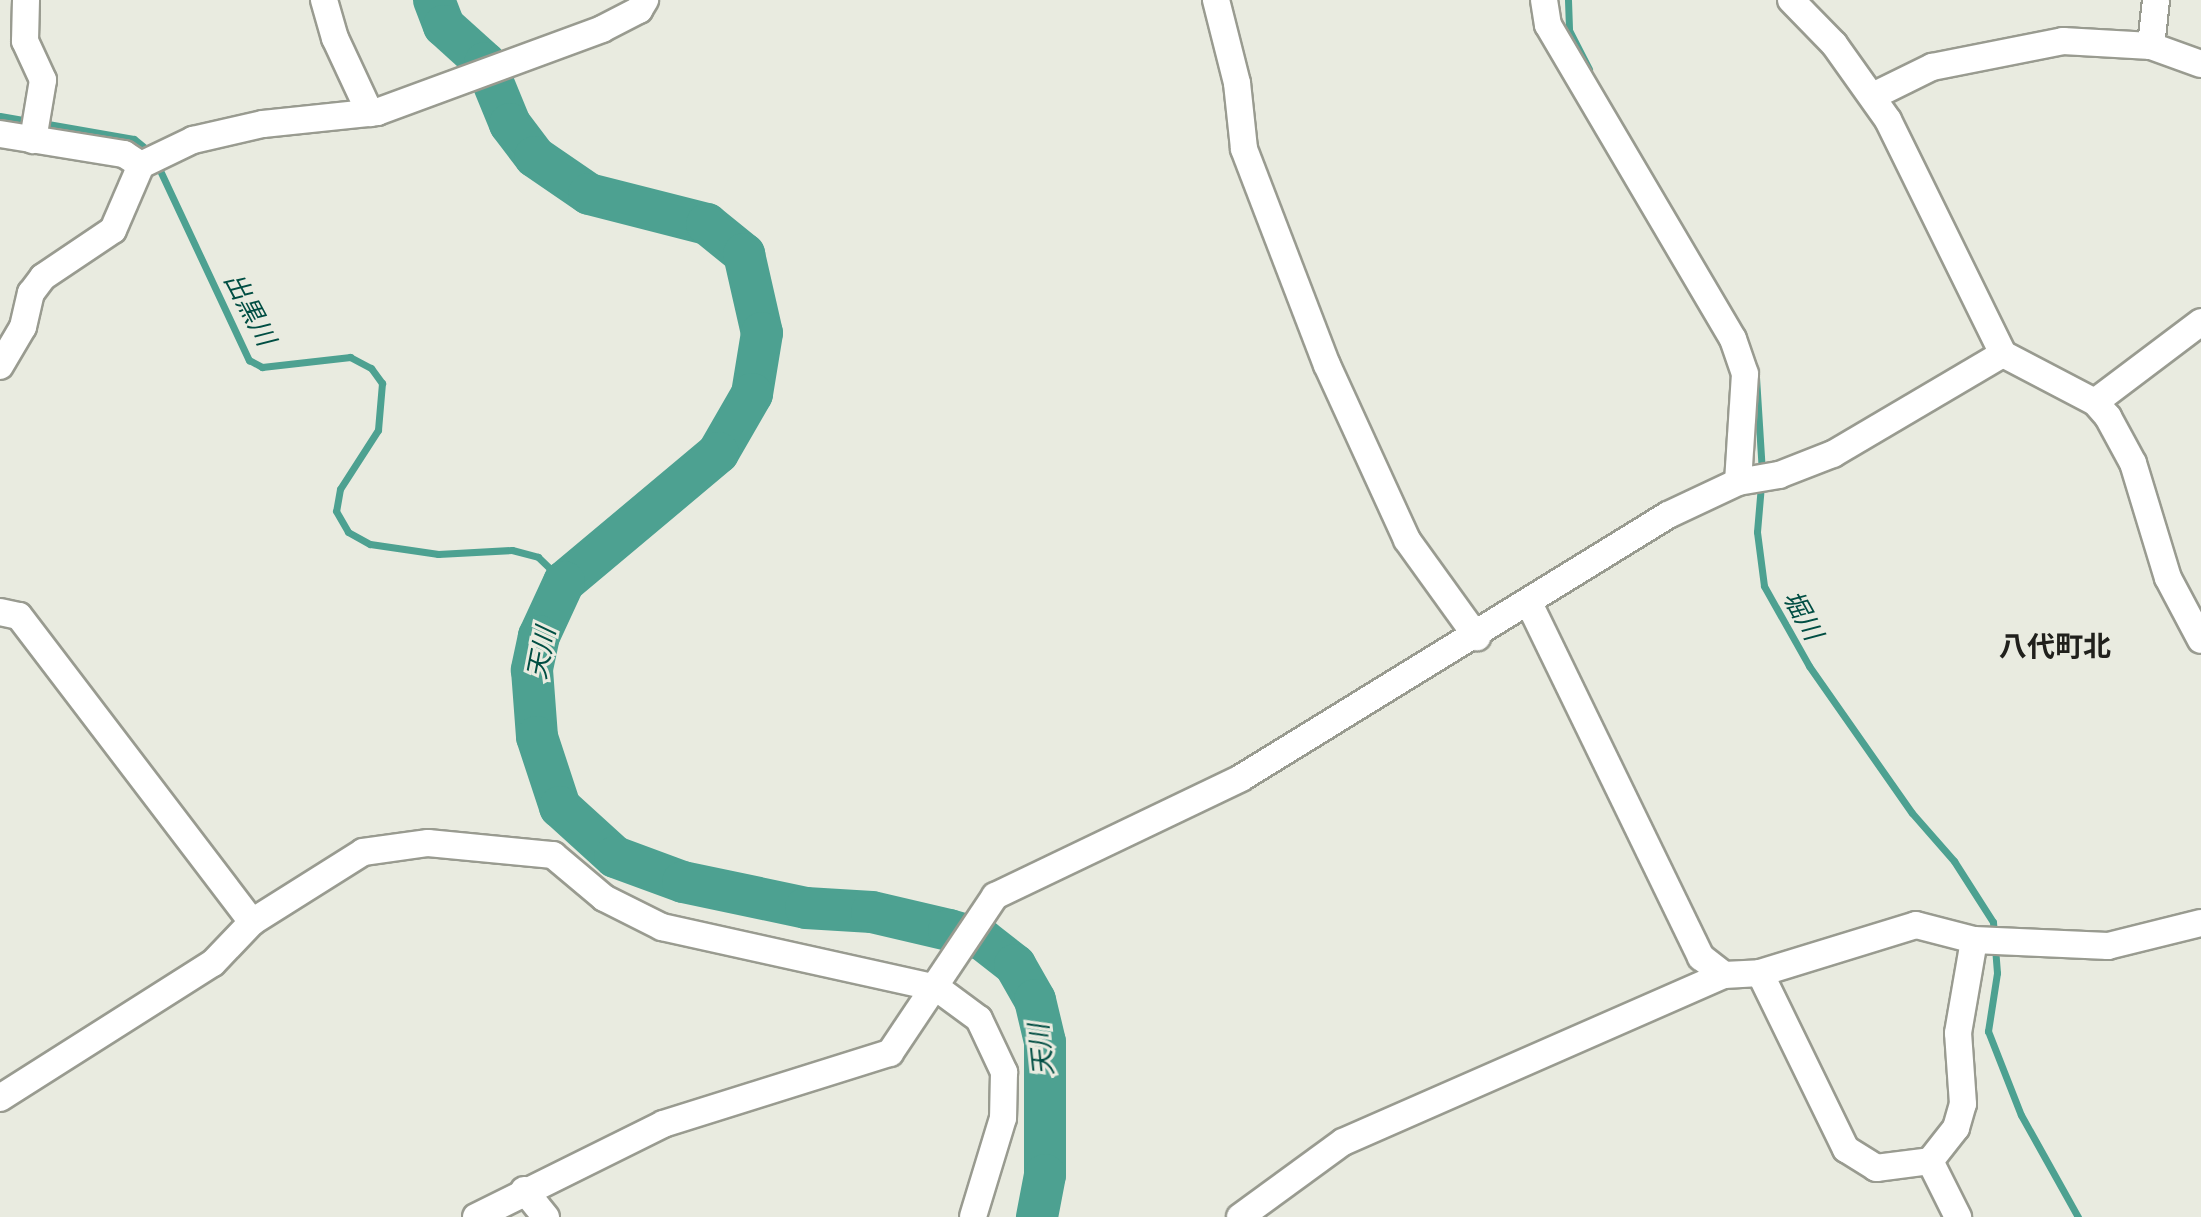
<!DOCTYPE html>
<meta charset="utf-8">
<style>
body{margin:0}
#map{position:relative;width:2201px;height:1217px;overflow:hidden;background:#e9ebe0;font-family:"IBM Plex Sans","Noto Sans JP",sans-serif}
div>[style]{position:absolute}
.stream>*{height:7px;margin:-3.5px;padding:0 3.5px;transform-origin:3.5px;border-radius:3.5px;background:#4da191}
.river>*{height:42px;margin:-21px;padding:0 21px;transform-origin:21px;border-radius:21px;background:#4da191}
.roads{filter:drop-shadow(2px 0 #999b90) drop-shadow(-2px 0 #999b90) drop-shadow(0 2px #999b90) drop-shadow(0 -2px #999b90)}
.minor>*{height:26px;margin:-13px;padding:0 13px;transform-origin:13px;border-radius:13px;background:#fff}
span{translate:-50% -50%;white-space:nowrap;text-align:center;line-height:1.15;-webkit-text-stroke:6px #e9ebe0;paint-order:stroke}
.water-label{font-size:26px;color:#004e43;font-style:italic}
.quarter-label{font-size:28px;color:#20201c;font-weight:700}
</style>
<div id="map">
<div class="stream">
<div style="left:1568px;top:0;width:30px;rotate:88deg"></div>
<div style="left:1569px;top:30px;width:44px;rotate:62.9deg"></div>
<div style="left:0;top:116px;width:29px;rotate:10deg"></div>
<div style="left:42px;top:123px;width:93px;rotate:9.9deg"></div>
<div style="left:134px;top:139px;width:22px;rotate:39deg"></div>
<div style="left:157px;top:164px;width:217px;rotate:64.9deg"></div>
<div style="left:249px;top:360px;width:15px;rotate:28deg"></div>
<div style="left:262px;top:367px;width:89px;rotate:-6.5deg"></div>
<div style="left:350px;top:357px;width:24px;rotate:28deg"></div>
<div style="left:371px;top:368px;width:19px;rotate:54deg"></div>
<div style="left:382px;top:383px;width:47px;rotate:94.9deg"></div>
<div style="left:378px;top:430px;width:70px;rotate:122.8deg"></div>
<div style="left:340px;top:489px;width:22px;rotate:100deg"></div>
<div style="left:336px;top:511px;width:24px;rotate:60deg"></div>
<div style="left:348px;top:532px;width:25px;rotate:29deg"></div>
<div style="left:370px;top:544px;width:69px;rotate:8.4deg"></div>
<div style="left:438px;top:554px;width:74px;rotate:-3.1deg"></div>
<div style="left:512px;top:550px;width:27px;rotate:15deg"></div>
<div style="left:538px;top:557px;width:36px;rotate:44deg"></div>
<div style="left:1756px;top:377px;width:96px;rotate:86.4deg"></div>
<div style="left:1761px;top:485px;width:47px;rotate:94.9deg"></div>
<div style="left:1757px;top:532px;width:54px;rotate:82.6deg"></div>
<div style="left:1764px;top:586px;width:92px;rotate:60.6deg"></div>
<div style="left:1809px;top:666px;width:179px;rotate:55deg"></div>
<div style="left:1912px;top:813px;width:64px;rotate:48.8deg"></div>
<div style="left:1954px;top:861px;width:72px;rotate:57.4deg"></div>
<div style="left:1993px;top:922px;width:51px;rotate:85.5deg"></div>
<div style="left:1997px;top:973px;width:59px;rotate:98.8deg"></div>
<div style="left:1988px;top:1031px;width:90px;rotate:68.6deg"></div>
<div style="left:2021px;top:1115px;width:117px;rotate:60.8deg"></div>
</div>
<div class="river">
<div style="left:434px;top:0;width:28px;rotate:69deg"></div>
<div style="left:444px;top:26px;width:55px;rotate:42.1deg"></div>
<div style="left:485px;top:63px;width:66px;rotate:67.7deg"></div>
<div style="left:510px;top:124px;width:41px;rotate:52.9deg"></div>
<div style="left:535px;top:157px;width:65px;rotate:34.4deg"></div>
<div style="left:589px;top:194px;width:122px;rotate:14.3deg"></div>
<div style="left:707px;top:224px;width:48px;rotate:39deg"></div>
<div style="left:744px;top:254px;width:81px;rotate:77.2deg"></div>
<div style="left:762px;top:333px;width:62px;rotate:99.3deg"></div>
<div style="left:752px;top:394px;width:68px;rotate:120deg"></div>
<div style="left:718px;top:453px;width:201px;rotate:140deg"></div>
<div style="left:564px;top:582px;width:60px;rotate:114.8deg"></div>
<div style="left:539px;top:636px;width:35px;rotate:102deg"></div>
<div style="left:532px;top:670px;width:67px;rotate:85.7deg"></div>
<div style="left:537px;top:737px;width:74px;rotate:71.8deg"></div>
<div style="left:560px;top:807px;width:74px;rotate:42.3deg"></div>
<div style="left:615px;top:857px;width:72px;rotate:20.2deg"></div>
<div style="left:683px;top:882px;width:126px;rotate:11.9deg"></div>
<div style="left:806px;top:908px;width:66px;rotate:3.5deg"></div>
<div style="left:872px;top:912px;width:79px;rotate:13.2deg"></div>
<div style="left:949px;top:930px;width:35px;rotate:16deg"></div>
<div style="left:983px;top:940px;width:41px;rotate:38deg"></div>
<div style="left:1015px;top:965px;width:40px;rotate:60.3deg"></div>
<div style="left:1035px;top:1000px;width:43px;rotate:76.6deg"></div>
<div style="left:1045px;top:1042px;width:133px;rotate:90deg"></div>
<div style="left:1045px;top:1175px;width:43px;rotate:100.8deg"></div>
</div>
<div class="roads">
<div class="minor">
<div style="left:26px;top:0;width:41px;rotate:91.4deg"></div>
<div style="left:25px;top:41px;width:43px;rotate:65.2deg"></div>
<div style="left:43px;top:80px;width:61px;rotate:99.5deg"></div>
<div style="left:324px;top:0;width:40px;rotate:74deg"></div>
<div style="left:335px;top:38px;width:83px;rotate:65deg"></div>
<div style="left:1216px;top:0;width:86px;rotate:75.8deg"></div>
<div style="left:1237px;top:83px;width:66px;rotate:83.9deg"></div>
<div style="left:1244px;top:149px;width:231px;rotate:69deg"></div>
<div style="left:1327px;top:365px;width:192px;rotate:65.4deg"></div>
<div style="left:1407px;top:540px;width:120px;rotate:54.2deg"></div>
<div style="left:1544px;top:0;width:25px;rotate:81deg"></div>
<div style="left:1548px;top:25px;width:364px;rotate:59.5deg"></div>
<div style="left:1733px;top:339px;width:37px;rotate:71deg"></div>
<div style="left:1745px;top:374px;width:108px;rotate:93.7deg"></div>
<div style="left:1791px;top:0;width:62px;rotate:45.7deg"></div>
<div style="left:1834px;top:44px;width:93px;rotate:54.6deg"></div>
<div style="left:1888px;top:120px;width:261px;rotate:63.8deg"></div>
<div style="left:2003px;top:354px;width:104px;rotate:27.6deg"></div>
<div style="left:2095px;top:402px;width:20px;rotate:49deg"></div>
<div style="left:2108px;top:417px;width:52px;rotate:61.5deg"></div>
<div style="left:2133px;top:463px;width:120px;rotate:73.1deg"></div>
<div style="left:2168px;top:578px;width:70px;rotate:62deg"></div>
<div style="left:2151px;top:46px;width:46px;rotate:-83.8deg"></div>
<div style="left:1873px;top:96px;width:66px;rotate:-26.2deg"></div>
<div style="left:1932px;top:67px;width:134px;rotate:-11.2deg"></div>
<div style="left:2063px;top:41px;width:88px;rotate:3.3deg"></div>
<div style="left:2151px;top:46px;width:53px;rotate:19.8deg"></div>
<div style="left:0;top:134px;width:126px;rotate:9.2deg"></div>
<div style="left:124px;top:154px;width:20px;rotate:33deg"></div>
<div style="left:0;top:366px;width:45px;rotate:-59.5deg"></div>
<div style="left:23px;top:327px;width:35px;rotate:-77deg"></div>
<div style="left:31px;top:293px;width:20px;rotate:-53deg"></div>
<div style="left:43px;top:277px;width:84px;rotate:-33.9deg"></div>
<div style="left:113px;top:230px;width:71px;rotate:-66.7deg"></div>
<div style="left:141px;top:165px;width:58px;rotate:-25.7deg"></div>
<div style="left:193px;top:140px;width:72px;rotate:-12.9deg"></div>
<div style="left:263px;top:124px;width:115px;rotate:-6deg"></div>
<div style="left:377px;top:112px;width:240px;rotate:-20.2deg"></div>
<div style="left:602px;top:29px;width:42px;rotate:-27.2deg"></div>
<div style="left:639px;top:10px;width:12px;rotate:-59deg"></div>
<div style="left:2095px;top:402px;width:133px;rotate:-37deg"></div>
<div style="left:1529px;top:603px;width:394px;rotate:64.1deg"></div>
<div style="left:1701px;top:957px;width:29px;rotate:38deg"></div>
<div style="left:0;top:612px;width:19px;rotate:12deg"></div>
<div style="left:19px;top:616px;width:385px;rotate:52.7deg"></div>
<div style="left:1760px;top:973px;width:196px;rotate:64deg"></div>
<div style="left:1846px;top:1149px;width:36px;rotate:32deg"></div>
<div style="left:1876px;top:1168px;width:54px;rotate:-7.4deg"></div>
<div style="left:1930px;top:1161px;width:42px;rotate:-51.8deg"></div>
<div style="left:1956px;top:1128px;width:25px;rotate:-74deg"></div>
<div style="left:1963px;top:1104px;width:71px;rotate:-94deg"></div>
<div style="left:1958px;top:1033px;width:94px;rotate:-80.2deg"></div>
<div style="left:0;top:1098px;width:252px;rotate:-32.4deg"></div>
<div style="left:213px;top:963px;width:57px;rotate:-46.4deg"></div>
<div style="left:252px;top:922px;width:131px;rotate:-32.2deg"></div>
<div style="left:363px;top:852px;width:66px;rotate:-7.9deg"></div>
<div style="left:428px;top:843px;width:126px;rotate:5.5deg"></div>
<div style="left:553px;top:855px;width:67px;rotate:40.1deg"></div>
<div style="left:604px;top:898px;width:65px;rotate:26.6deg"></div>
<div style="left:662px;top:927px;width:282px;rotate:12.5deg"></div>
<div style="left:937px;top:988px;width:52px;rotate:36.4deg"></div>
<div style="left:979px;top:1019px;width:59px;rotate:64.7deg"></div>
<div style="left:1004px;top:1072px;width:46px;rotate:91.2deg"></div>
<div style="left:1003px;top:1118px;width:103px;rotate:106.9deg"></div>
<div style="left:1930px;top:1161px;width:63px;rotate:63.4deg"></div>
<div style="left:524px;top:1190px;width:35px;rotate:51deg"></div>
<div style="left:476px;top:1217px;width:209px;rotate:-26.4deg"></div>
<div style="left:663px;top:1124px;width:238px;rotate:-17.4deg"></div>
<div style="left:890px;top:1053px;width:189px;rotate:-56.2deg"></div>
<div style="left:995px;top:896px;width:273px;rotate:-25.6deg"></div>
<div style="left:1241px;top:778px;width:501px;rotate:-31.63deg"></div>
<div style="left:1668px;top:515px;width:77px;rotate:-25.2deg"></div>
<div style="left:1738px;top:482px;width:42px;rotate:-9.7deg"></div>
<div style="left:1779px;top:475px;width:58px;rotate:-21.3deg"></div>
<div style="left:1833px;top:454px;width:197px;rotate:-30.5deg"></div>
<div style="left:1240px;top:1217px;width:127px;rotate:-36.1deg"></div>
<div style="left:1343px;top:1142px;width:416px;rotate:-23.7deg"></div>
<div style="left:1724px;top:975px;width:36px;rotate:-3deg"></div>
<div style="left:1760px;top:973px;width:163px;rotate:-17.1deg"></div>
<div style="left:1916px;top:925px;width:60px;rotate:14.5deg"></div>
<div style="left:1974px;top:940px;width:134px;rotate:2.6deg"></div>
<div style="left:2108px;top:946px;width:96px;rotate:-13.9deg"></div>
</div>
</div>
<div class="water-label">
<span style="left:250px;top:309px;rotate:62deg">出黒川</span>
<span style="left:1803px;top:615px;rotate:61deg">堀川</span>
<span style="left:541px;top:653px;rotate:-79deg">天川</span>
<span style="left:1041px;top:1050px;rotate:-96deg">天川</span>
</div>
<div class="quarter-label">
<span style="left:2055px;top:646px">八代町北</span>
</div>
</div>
